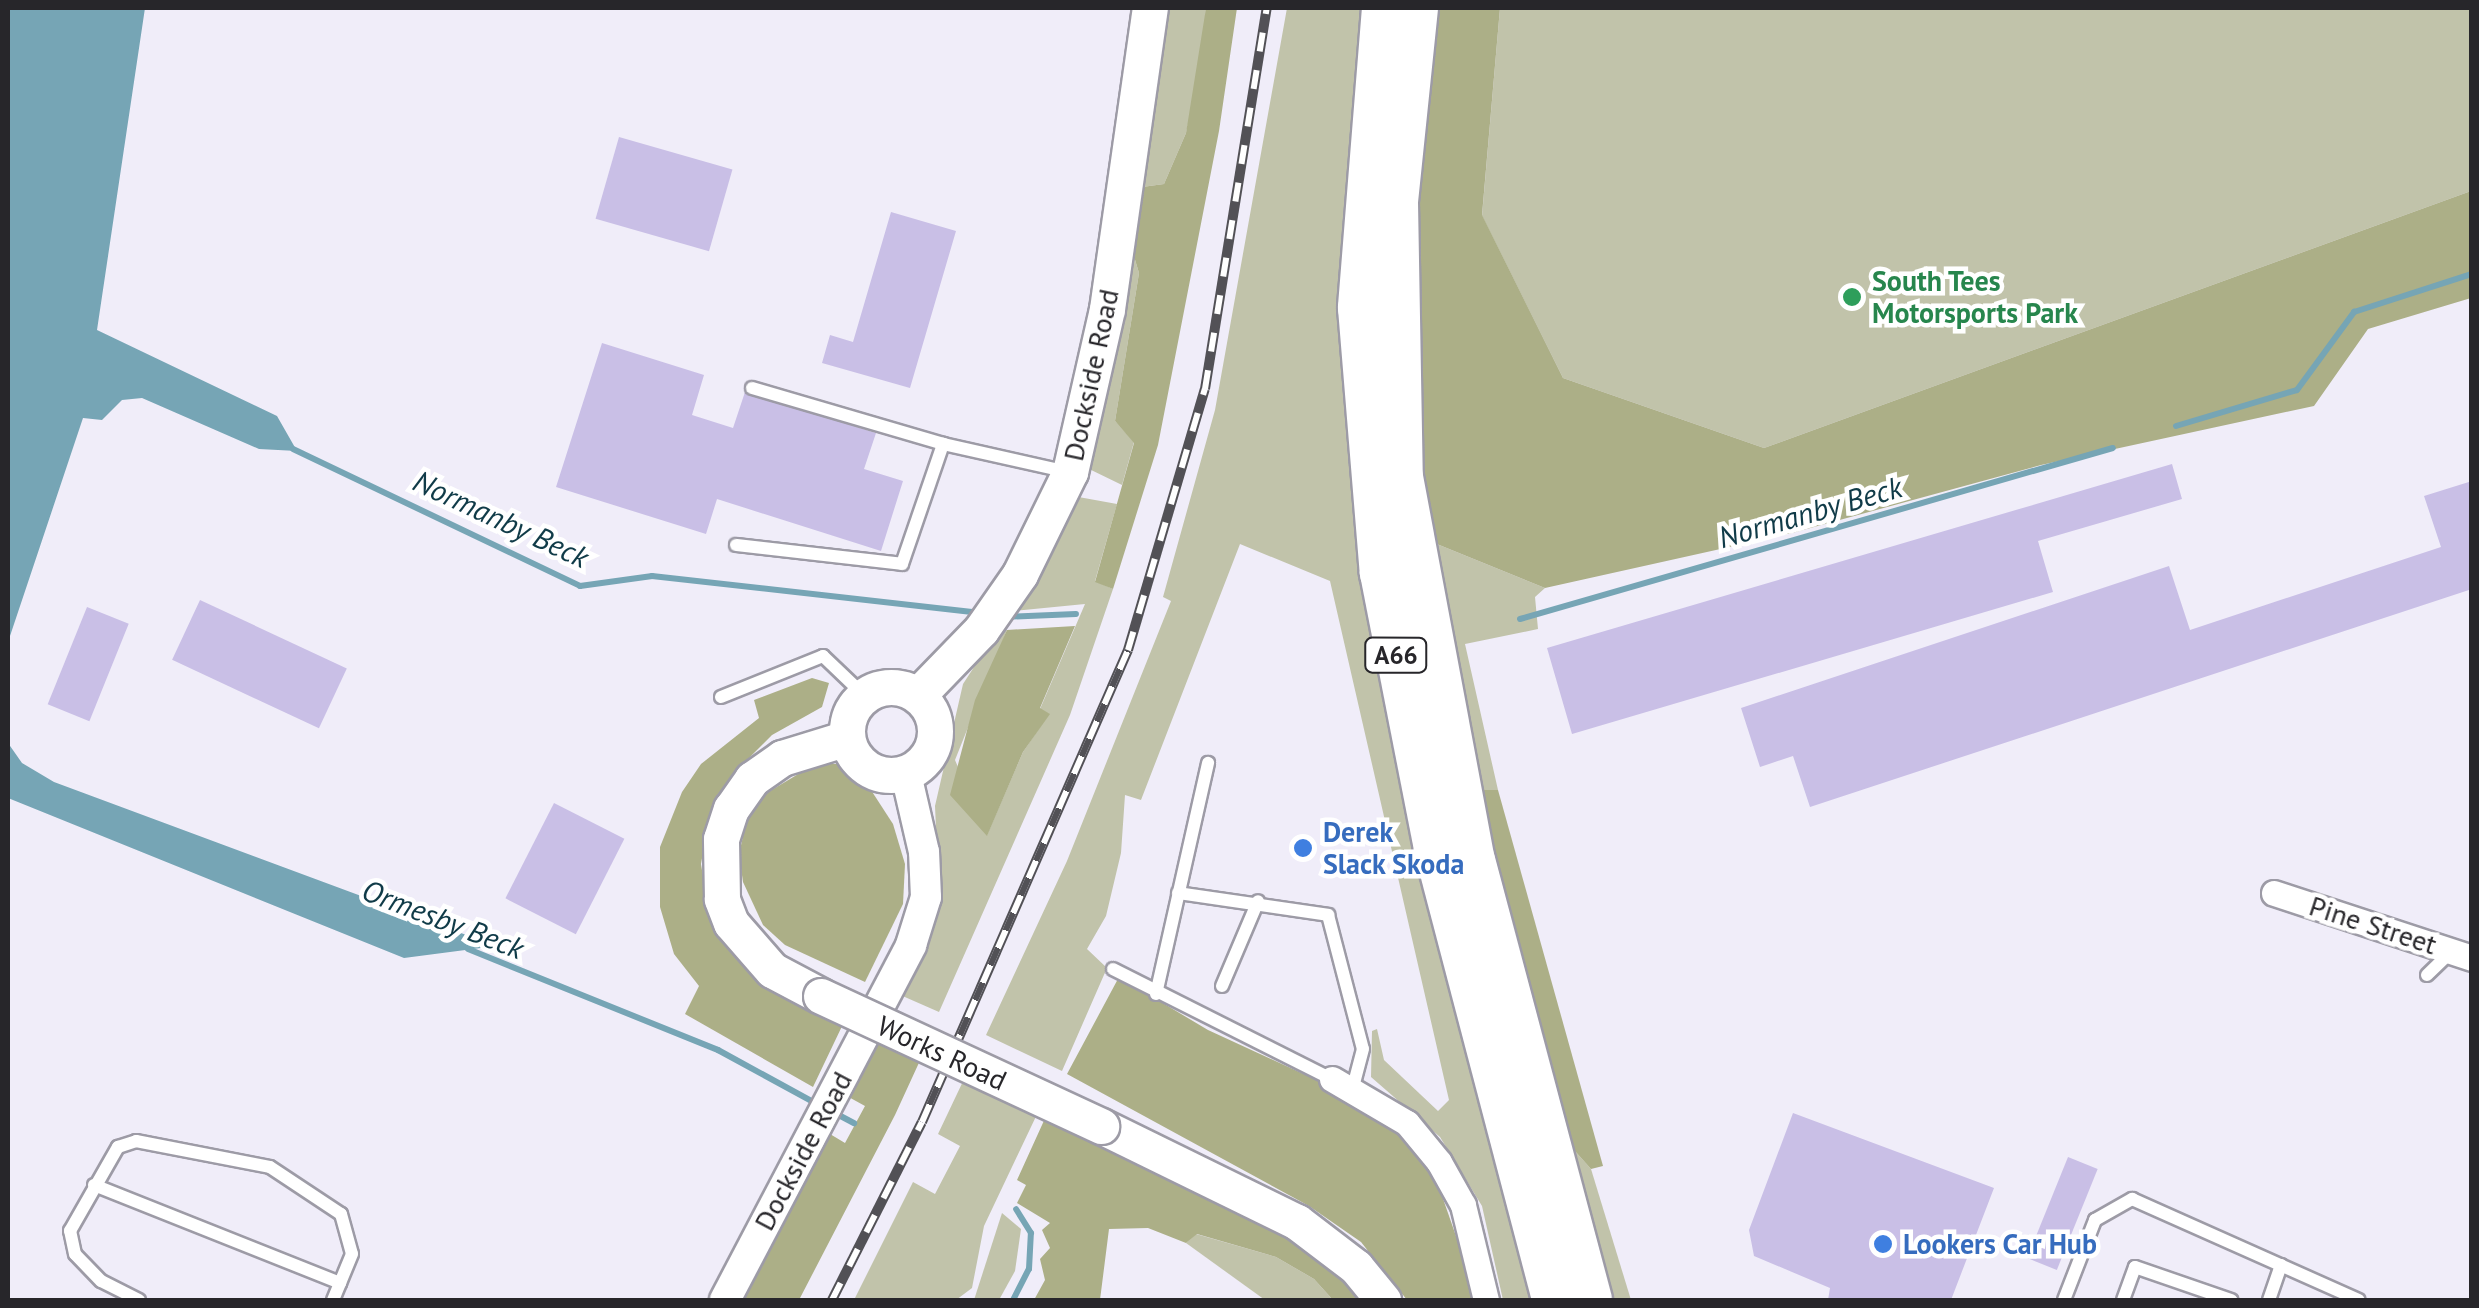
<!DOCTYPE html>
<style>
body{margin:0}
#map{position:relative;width:2479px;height:1308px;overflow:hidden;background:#f0edf9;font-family:"PT Sans",sans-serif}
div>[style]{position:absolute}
.green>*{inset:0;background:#c1c3aa}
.forest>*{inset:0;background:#acaf87}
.water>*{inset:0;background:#76a5b5}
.stream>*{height:6px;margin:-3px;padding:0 3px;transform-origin:3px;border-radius:3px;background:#76a5b5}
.building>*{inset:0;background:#c9bfe6;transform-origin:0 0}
.roads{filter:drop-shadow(2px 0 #9d9ba6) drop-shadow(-2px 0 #9d9ba6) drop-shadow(0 2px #9d9ba6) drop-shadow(0 -2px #9d9ba6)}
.service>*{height:12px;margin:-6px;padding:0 6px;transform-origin:6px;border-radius:6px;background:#fff}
.minor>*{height:25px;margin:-12.5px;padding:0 12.5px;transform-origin:12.5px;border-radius:12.5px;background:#fff}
.tertiary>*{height:30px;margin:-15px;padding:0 15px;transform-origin:15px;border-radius:15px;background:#fff}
.secondary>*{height:35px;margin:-17.5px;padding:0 17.5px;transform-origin:17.5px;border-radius:17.5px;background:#fff}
.secondary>.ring{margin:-17.5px;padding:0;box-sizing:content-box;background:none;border:35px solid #fff;border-radius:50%}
.trunk>*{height:42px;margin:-21px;padding:0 21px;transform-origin:21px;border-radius:21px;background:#fff}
.rail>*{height:10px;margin-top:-5px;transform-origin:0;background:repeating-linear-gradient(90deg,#fff 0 19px,#525156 0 38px);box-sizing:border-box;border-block:2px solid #525156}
.bridges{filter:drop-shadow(2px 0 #9d9ba6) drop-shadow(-2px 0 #9d9ba6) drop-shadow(0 2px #9d9ba6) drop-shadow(0 -2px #9d9ba6)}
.secondary-bridge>*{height:35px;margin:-17.5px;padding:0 17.5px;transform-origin:17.5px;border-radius:17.5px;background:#fff}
.dots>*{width:28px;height:28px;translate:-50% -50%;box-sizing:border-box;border:5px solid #fff;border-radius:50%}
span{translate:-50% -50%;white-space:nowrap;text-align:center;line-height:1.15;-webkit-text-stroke:9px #fff;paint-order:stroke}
.shield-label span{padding:2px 8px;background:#fff;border:2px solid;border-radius:8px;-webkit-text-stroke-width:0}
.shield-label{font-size:25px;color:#27262a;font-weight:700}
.leisure-label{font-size:28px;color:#27864d;font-weight:700}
.left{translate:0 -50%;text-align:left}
.street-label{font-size:28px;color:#27262a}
.shop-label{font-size:28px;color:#366cbe;font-weight:700}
.water-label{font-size:30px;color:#103b48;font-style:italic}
.frame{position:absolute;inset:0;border:10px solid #27262a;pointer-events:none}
</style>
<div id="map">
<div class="green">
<div style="clip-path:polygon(1164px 8px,1206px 8px,1203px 57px,1186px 133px,1164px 184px,1142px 187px)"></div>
<div style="clip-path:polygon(1287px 8px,1367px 8px,1532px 1300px,1503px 1300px,1482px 1206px,1440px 1137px,1371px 1077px,1372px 1031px,1377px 1029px,1384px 1060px,1438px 1111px,1449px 1100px,1330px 581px,1240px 544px,1141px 800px,1125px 795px,1121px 853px,1106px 916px,1087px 949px,1107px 968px,1062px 1071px,986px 1035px,1067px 861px,1171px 601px,1163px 597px,1215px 410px)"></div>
<div style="clip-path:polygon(1500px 8px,2471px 8px,2471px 191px,1764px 448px,1563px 378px,1482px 216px)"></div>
<div style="clip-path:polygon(1133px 253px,1139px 273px,1115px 421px,1134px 442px,1122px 485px,1085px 467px)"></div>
<div style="clip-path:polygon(1073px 496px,1117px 504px,1095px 581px,1113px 589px,1070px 715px,939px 1012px,898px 994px,939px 895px,935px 806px,963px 684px,1000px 627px,1007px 630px,955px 760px,987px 835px,1023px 752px,1049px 714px,1040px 709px,1085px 604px,1013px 611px)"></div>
<div style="clip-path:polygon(1427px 540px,1545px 588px,1535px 597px,1538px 629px,1465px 644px,1498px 790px,1474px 790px)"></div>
<div style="clip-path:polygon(966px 1075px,1040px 1108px,984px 1226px,972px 1288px,956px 1300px,854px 1300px,913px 1182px,935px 1194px,960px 1146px,938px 1134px)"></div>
<div style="clip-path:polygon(1566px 1141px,1591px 1169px,1631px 1300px,1610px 1300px)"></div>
<div style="clip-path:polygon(1002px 1213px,1021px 1229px,1015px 1271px,999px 1300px,974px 1300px)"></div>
<div style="clip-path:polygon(1196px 1234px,1276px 1257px,1314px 1279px,1333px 1300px,1265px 1300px,1186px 1243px)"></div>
</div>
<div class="forest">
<div style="clip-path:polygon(1206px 8px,1237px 8px,1219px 131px,1158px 445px,1113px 589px,1095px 582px,1134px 443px,1115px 421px,1139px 273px,1133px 253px,1142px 187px,1164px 184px,1186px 133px)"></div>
<div style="clip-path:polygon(1434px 8px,1500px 8px,1482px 215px,1563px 378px,1764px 448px,2471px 191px,2471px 298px,2368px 329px,2314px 406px,2041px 465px,1792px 533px,1545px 588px,1427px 540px,1411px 259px)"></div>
<div style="clip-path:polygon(1075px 626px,1040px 708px,1050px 714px,1023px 752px,987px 836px,950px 795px,975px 700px,1007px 630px)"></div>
<div style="clip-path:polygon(812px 678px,829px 683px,822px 707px,772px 735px,732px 775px,710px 812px,701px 864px,706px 895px,844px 1022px,813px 1087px,685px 1014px,699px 986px,674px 954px,660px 907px,660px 847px,682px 792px,701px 764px,759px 718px,754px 700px)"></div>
<div style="clip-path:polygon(815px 764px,842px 764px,869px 787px,893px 824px,905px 864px,903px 904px,865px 982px,785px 945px,763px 925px,743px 882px,739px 854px,746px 823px,765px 794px)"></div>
<div style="clip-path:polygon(1474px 790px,1498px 790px,1603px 1166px,1591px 1169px,1566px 1141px)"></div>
<div style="clip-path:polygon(1119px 977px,1208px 1030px,1349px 1095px,1412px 1138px,1441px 1193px,1472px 1282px,1472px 1300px,1407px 1300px,1361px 1242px,1309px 1206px,1067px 1074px)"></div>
<div style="clip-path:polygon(876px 1032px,923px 1054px,895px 1115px,799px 1300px,741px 1300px,825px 1131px,845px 1143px,865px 1106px,845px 1095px)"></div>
<div style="clip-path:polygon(1047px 1114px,1311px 1245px,1363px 1300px,1333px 1300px,1314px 1279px,1276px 1257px,1197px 1234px,1186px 1243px,1148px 1228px,1109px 1229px,1100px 1300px,1034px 1300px,1045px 1280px,1040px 1259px,1050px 1248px,1042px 1230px,1050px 1223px,1017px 1203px,1026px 1185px,1017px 1180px)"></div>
</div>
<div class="water">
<div style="clip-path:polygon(8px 8px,145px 8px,97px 330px,277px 416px,297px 451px,259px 449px,142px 398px,122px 400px,102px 420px,83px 418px,8px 642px)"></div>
<div style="clip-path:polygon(8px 743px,22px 763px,54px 782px,496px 946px,404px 958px,8px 798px)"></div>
</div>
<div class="stream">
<div style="left:2176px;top:426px;width:126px;rotate:-16.6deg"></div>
<div style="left:2297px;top:390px;width:97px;rotate:-53.8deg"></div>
<div style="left:2354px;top:312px;width:124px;rotate:-17.9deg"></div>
<div style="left:293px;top:449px;width:318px;rotate:25.5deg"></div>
<div style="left:580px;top:586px;width:73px;rotate:-7.9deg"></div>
<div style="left:652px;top:576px;width:331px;rotate:6.4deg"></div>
<div style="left:1003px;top:617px;width:73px;rotate:-2.4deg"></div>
<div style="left:1520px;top:619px;width:617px;rotate:-16.09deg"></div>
<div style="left:468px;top:949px;width:270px;rotate:22deg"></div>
<div style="left:718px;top:1050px;width:113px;rotate:28.6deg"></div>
<div style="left:833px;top:1112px;width:24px;rotate:28deg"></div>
<div style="left:1013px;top:1300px;width:35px;rotate:-63deg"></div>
<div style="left:1029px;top:1269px;width:36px;rotate:-87deg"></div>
<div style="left:1031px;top:1233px;width:28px;rotate:-122deg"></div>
</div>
<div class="building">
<div style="left:619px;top:137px;width:118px;height:85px;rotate:16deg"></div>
<div style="clip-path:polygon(891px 212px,956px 231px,910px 388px,822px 363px,830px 335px,853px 342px)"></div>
<div style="clip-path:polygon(602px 343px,704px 375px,692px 415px,733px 428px,745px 392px,876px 433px,864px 469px,903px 481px,881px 551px,717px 499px,706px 534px,556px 487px)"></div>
<div style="clip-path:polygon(2172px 464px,2182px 499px,2038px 541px,2053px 592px,1572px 734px,1547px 648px)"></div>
<div style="clip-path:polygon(2472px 481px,2472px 589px,1810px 807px,1793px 756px,1760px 767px,1741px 708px,2169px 566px,2190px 630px,2441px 547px,2424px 496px)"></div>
<div style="left:200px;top:600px;width:162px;height:66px;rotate:25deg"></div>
<div style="left:87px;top:607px;width:45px;height:105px;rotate:22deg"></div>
<div style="left:554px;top:803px;width:79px;height:107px;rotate:27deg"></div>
<div style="clip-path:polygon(1793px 1113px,1994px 1188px,1951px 1300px,1828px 1300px,1830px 1288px,1754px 1256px,1749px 1230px)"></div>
<div style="left:2068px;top:1157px;width:32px;height:109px;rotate:22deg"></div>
</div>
<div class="roads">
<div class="service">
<div style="left:752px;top:388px;width:199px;rotate:16.3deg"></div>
<div style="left:943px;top:444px;width:128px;rotate:12.6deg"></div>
<div style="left:736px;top:545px;width:167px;rotate:6.5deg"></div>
<div style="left:902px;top:564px;width:127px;rotate:-71.1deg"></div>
<div style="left:721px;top:697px;width:110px;rotate:-21.9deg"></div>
<div style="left:823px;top:656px;width:57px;rotate:43.6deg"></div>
<div style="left:1178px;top:893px;width:152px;rotate:8.3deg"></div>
<div style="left:1328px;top:915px;width:138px;rotate:75.4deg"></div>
<div style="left:1363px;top:1049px;width:43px;rotate:104.7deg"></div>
<div style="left:1113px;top:969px;width:245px;rotate:26.7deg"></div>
<div style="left:2427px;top:975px;width:35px;rotate:-44deg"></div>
<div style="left:1222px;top:986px;width:92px;rotate:-67deg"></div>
<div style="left:1156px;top:994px;width:237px;rotate:-77.3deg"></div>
<div style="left:94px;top:1185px;width:265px;rotate:21.7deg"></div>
<div style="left:139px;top:1300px;width:42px;rotate:-153.4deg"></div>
<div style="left:101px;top:1281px;width:37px;rotate:-134deg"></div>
<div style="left:75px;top:1254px;width:24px;rotate:-102deg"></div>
<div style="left:70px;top:1231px;width:97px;rotate:-60.3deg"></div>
<div style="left:118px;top:1147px;width:19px;rotate:-18deg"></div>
<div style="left:136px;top:1141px;width:136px;rotate:11deg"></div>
<div style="left:270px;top:1167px;width:85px;rotate:33.5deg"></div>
<div style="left:341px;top:1214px;width:41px;rotate:74.6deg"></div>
<div style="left:352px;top:1254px;width:50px;rotate:112.4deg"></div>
<div style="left:2064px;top:1300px;width:86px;rotate:-68.8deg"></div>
<div style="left:2095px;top:1220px;width:43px;rotate:-29.6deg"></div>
<div style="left:2132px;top:1199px;width:248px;rotate:24deg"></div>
<div style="left:2123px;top:1300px;width:35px;rotate:-70deg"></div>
<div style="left:2135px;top:1267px;width:102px;rotate:19deg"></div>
<div style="left:2269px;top:1300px;width:37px;rotate:-71deg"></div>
</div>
<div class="minor">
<div style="left:2274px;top:893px;width:208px;rotate:18.2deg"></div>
<div style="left:1332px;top:1079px;width:87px;rotate:30.4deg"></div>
<div style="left:1407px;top:1123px;width:50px;rotate:50.6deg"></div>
<div style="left:1439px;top:1162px;width:49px;rotate:60.8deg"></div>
<div style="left:1463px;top:1205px;width:98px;rotate:76.4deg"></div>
</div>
<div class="tertiary">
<div style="left:725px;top:1300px;width:401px;rotate:-62.3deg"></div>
<div style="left:911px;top:945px;width:50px;rotate:-72.6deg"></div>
<div style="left:926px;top:897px;width:45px;rotate:-92.5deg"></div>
<div style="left:924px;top:852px;width:80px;rotate:-103deg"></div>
</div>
<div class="secondary">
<div class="ring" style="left:847px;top:687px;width:53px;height:53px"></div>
<div style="left:918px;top:695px;width:91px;rotate:-45.9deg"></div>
<div style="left:981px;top:630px;width:68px;rotate:-55.1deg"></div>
<div style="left:1020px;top:574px;width:114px;rotate:-63.9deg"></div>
<div style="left:1070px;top:472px;width:167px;rotate:-77.2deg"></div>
<div style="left:1107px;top:309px;width:304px;rotate:-81.9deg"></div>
<div style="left:821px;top:996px;width:55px;rotate:-152deg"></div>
<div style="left:772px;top:970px;width:62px;rotate:-131.1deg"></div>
<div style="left:731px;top:923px;width:26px;rotate:-111deg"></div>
<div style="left:722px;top:899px;width:60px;rotate:-91deg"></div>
<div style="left:721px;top:839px;width:32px;rotate:-72deg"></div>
<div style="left:731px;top:809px;width:37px;rotate:-55deg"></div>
<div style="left:752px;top:779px;width:37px;rotate:-35deg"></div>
<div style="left:782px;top:758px;width:68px;rotate:-17.1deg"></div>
<div style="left:1101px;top:1126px;width:218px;rotate:26.1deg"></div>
<div style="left:1297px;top:1222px;width:74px;rotate:37.3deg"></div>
<div style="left:1356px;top:1267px;width:43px;rotate:50.7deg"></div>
</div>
<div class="trunk">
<div style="left:1383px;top:8px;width:301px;rotate:94.6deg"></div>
<div style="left:1359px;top:308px;width:266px;rotate:85.3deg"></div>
<div style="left:1381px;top:573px;width:281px;rotate:78.9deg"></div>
<div style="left:1435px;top:849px;width:466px;rotate:75.3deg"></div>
<div style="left:1417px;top:8px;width:196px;rotate:95.9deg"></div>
<div style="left:1397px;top:203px;width:274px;rotate:89deg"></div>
<div style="left:1402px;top:477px;width:390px;rotate:79.4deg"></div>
<div style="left:1474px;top:860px;width:455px;rotate:75.1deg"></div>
</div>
</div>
<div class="rail">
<div style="left:832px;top:1300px;width:199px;rotate:-63.2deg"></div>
<div style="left:922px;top:1122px;width:515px;rotate:-66.42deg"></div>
<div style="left:1128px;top:650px;width:272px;rotate:-73.6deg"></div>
<div style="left:1205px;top:389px;width:386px;rotate:-80.8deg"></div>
</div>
<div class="bridges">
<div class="secondary-bridge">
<div style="left:821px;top:996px;width:309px;rotate:24.9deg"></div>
</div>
</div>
<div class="dots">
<div style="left:1852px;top:297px;background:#2e9e5b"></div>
<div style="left:1303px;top:848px;background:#3f7fe0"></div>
<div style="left:1883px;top:1244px;background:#3f7fe0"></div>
</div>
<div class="shield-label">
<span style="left:1396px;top:655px">A66</span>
</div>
<div class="leisure-label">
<span class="left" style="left:1872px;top:297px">South Tees<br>Motorsports Park</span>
</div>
<div class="street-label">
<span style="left:1091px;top:375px;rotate:-78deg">Dockside Road</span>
<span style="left:2373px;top:925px;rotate:18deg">Pine Street</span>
<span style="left:942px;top:1053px;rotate:25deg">Works Road</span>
<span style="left:803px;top:1151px;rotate:-62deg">Dockside Road</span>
</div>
<div class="shop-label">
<span class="left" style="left:1323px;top:848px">Derek<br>Slack Skoda</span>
<span class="left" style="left:1903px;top:1244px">Lookers Car Hub</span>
</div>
<div class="water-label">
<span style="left:1810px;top:512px;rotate:-16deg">Normanby Beck</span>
<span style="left:501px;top:519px;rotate:25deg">Normanby Beck</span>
<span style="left:443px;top:919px;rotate:21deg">Ormesby Beck</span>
</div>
<div class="frame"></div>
</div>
